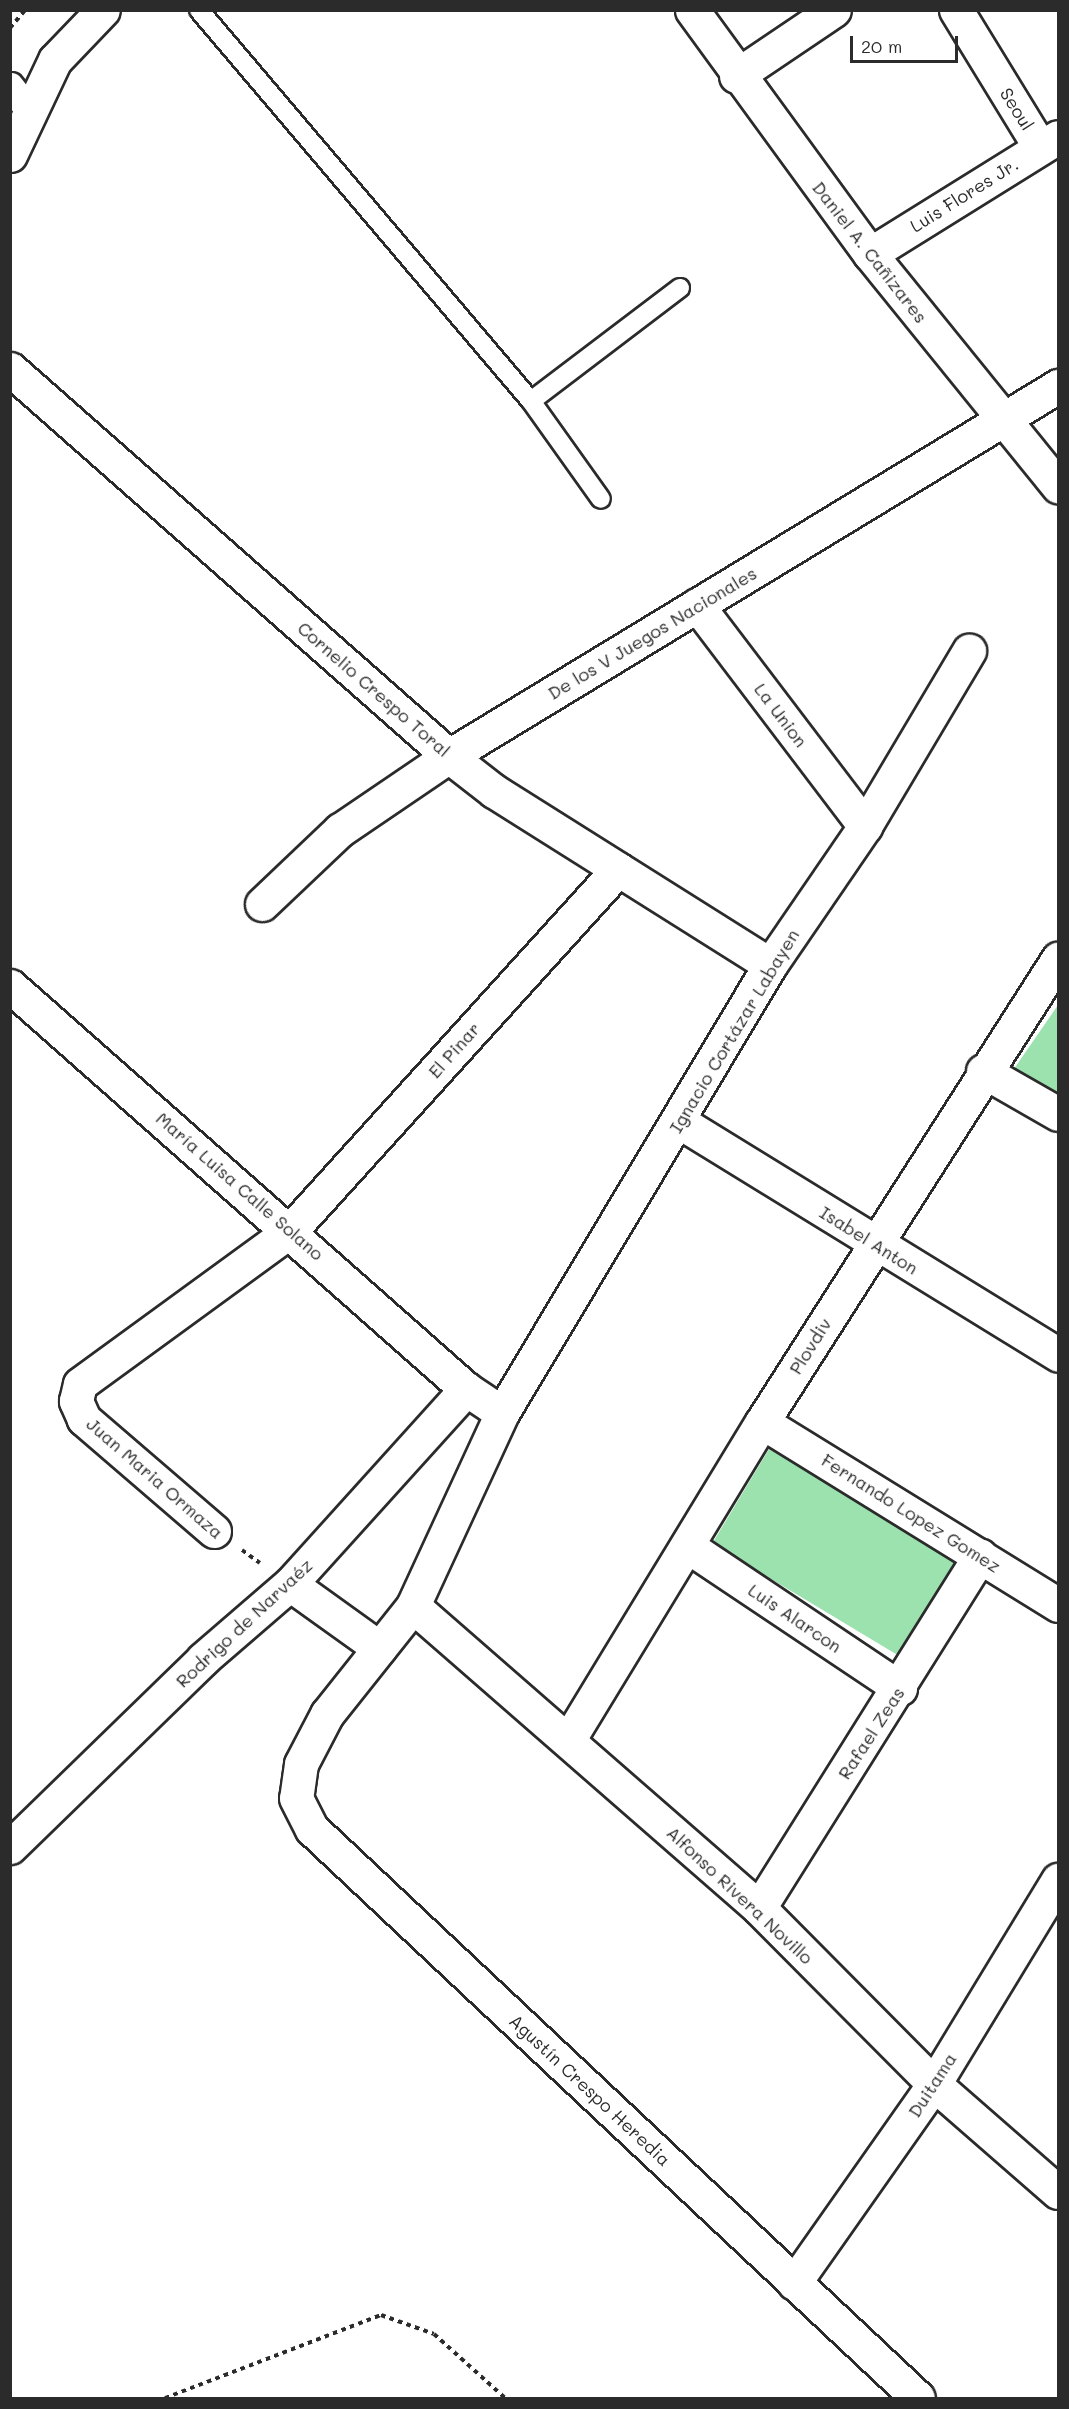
<!DOCTYPE html>
<meta charset="utf-8">
<style>
body{margin:0}
#map{position:relative;width:1069px;height:2409px;overflow:hidden;background:#fff;font-family:Mali,sans-serif}
div>[style]{position:absolute}
.green>*{inset:0;background:#9ce2af;transform-origin:0 0}
.path>*{height:4px;margin-top:-2px;transform-origin:0;background:repeating-linear-gradient(90deg,#2b2b2b 0 4.5px,transparent 0 9px)}
.roads{filter:drop-shadow(2px 0 #2b2b2b) drop-shadow(-2px 0 #2b2b2b) drop-shadow(0 2px #2b2b2b) drop-shadow(0 -2px #2b2b2b)}
.service>*{height:18px;margin:-9px;padding:0 9px;transform-origin:9px;border-radius:9px;background:#fff}
.pedestrian>*{height:27px;margin:-13.5px;padding:0 13.5px;transform-origin:13.5px;border-radius:13.5px;background:#fff}
.minor>*{height:33px;margin:-16.5px;padding:0 16.5px;transform-origin:16.5px;border-radius:16.5px;background:#fff}
span{translate:-50% -50%;white-space:nowrap;text-align:center;line-height:1.15;-webkit-text-stroke:4.5px #fff;paint-order:stroke}
.street-label{font-size:18px;color:#2b2b2b}
.frame{position:absolute;inset:0;border:12px solid #2b2b2b;pointer-events:none}
.scale{position:absolute;left:850px;top:36px;width:108px;height:27px;box-sizing:border-box;border:3px solid #2b2b2b;border-top:0;padding-left:8px;font-size:18px;line-height:21px;white-space:nowrap;color:#2b2b2b;-webkit-text-stroke:4px #fff;paint-order:stroke}
</style>
<div id="map">
<div class="green">
<div style="clip-path:polygon(1058px 1005px,1058px 1101px,1014px 1069px)"></div>
<div style="left:775px;top:1439px;width:223px;height:122px;rotate:31deg"></div>
</div>
<div class="path">
<div style="left:10px;top:28px;width:23px;rotate:-50deg"></div>
<div style="left:242px;top:1550px;width:22px;rotate:36deg"></div>
<div style="left:165px;top:2398px;width:231px;rotate:-21deg"></div>
<div style="left:381px;top:2315px;width:56px;rotate:19.7deg"></div>
<div style="left:434px;top:2334px;width:96px;rotate:42deg"></div>
</div>
<div class="roads">
<div class="service">
<div style="left:199px;top:10px;width:513px;rotate:49.67deg"></div>
<div style="left:531px;top:401px;width:120px;rotate:54.5deg"></div>
<div style="left:531px;top:401px;width:187px;rotate:-37.2deg"></div>
</div>
<div class="pedestrian">
<div style="left:10px;top:86px;width:34px;rotate:52deg"></div>
</div>
<div class="minor">
<div style="left:692px;top:10px;width:302px;rotate:53.9deg"></div>
<div style="left:870px;top:254px;width:299px;rotate:51deg"></div>
<div style="left:956px;top:10px;width:161px;rotate:58.5deg"></div>
<div style="left:736px;top:76px;width:118px;rotate:-34deg"></div>
<div style="left:10px;top:155px;width:105px;rotate:-64.7deg"></div>
<div style="left:55px;top:60px;width:69px;rotate:-46.2deg"></div>
<div style="left:870px;top:254px;width:221px;rotate:-31.9deg"></div>
<div style="left:10px;top:369px;width:585px;rotate:41.4deg"></div>
<div style="left:449px;top:756px;width:57px;rotate:37.9deg"></div>
<div style="left:494px;top:791px;width:326px;rotate:32.2deg"></div>
<div style="left:697px;top:605px;width:278px;rotate:52.8deg"></div>
<div style="left:262px;top:904px;width:108px;rotate:-43.5deg"></div>
<div style="left:340px;top:830px;width:132px;rotate:-34.2deg"></div>
<div style="left:449px;top:756px;width:713px;rotate:-31.28deg"></div>
<div style="left:10px;top:986px;width:609px;rotate:41.47deg"></div>
<div style="left:466px;top:1389px;width:43px;rotate:33.7deg"></div>
<div style="left:502px;top:1413px;width:522px;rotate:-59.11deg"></div>
<div style="left:770px;top:965px;width:168px;rotate:-55.6deg"></div>
<div style="left:865px;top:826px;width:204px;rotate:-59.3deg"></div>
<div style="left:983px;top:1071px;width:86px;rotate:29.8deg"></div>
<div style="left:680px;top:1122px;width:444px;rotate:31.6deg"></div>
<div style="left:502px;top:1413px;width:213px;rotate:114.8deg"></div>
<div style="left:413px;top:1606px;width:138px;rotate:128.5deg"></div>
<div style="left:327px;top:1714px;width:56px;rotate:117.5deg"></div>
<div style="left:301px;top:1764px;width:34px;rotate:98deg"></div>
<div style="left:296px;top:1798px;width:35px;rotate:63deg"></div>
<div style="left:312px;top:1829px;width:831px;rotate:43.2deg"></div>
<div style="left:762px;top:1422px;width:348px;rotate:31.7deg"></div>
<div style="left:214px;top:1531px;width:172px;rotate:-139.3deg"></div>
<div style="left:84px;top:1419px;width:20px;rotate:-114deg"></div>
<div style="left:76px;top:1401px;width:17px;rotate:-77deg"></div>
<div style="left:80px;top:1384px;width:261px;rotate:-36.1deg"></div>
<div style="left:291px;top:1230px;width:487px;rotate:-47.8deg"></div>
<div style="left:689px;top:1547px;width:254px;rotate:33.8deg"></div>
<div style="left:290px;top:1584px;width:110px;rotate:35.7deg"></div>
<div style="left:413px;top:1606px;width:459px;rotate:41.1deg"></div>
<div style="left:759px;top:1908px;width:248px;rotate:45.2deg"></div>
<div style="left:934px;top:2084px;width:164px;rotate:41.1deg"></div>
<div style="left:569px;top:1739px;width:371px;rotate:-58.7deg"></div>
<div style="left:762px;top:1422px;width:550px;rotate:-57.41deg"></div>
<div style="left:10px;top:1847px;width:269px;rotate:-44.2deg"></div>
<div style="left:203px;top:1659px;width:115px;rotate:-40.8deg"></div>
<div style="left:290px;top:1584px;width:263px;rotate:-47.9deg"></div>
<div style="left:759px;top:1908px;width:416px;rotate:-57.9deg"></div>
<div style="left:794px;top:2283px;width:243px;rotate:-54.9deg"></div>
<div style="left:934px;top:2084px;width:239px;rotate:-58.7deg"></div>
</div>
</div>
<div class="street-label">
<span style="left:1017px;top:109px;rotate:58deg">Seoul</span>
<span style="left:964px;top:195px;rotate:-32deg">Luis Flores Jr.</span>
<span style="left:870px;top:252px;rotate:52deg">Daniel A. Cañizares</span>
<span style="left:652px;top:633px;rotate:-31deg">De los V Juegos Nacionales</span>
<span style="left:374px;top:689px;rotate:41deg">Cornelio Crespo Toral</span>
<span style="left:781px;top:715px;rotate:53deg">La Union</span>
<span style="left:734px;top:1031px;rotate:-59deg">Ignacio Cortázar Labayen</span>
<span style="left:454px;top:1050px;rotate:-48deg">El Pinar</span>
<span style="left:240px;top:1186px;rotate:41deg">María Luisa Calle Solano</span>
<span style="left:869px;top:1240px;rotate:32deg">Isabel Anton</span>
<span style="left:810px;top:1346px;rotate:-58deg">Plovdiv</span>
<span style="left:155px;top:1478px;rotate:41deg">Juan Maria Ormaza</span>
<span style="left:911px;top:1513px;rotate:32deg">Fernando Lopez Gomez</span>
<span style="left:795px;top:1618px;rotate:34deg">Luis Alarcon</span>
<span style="left:244px;top:1623px;rotate:-43deg">Rodrigo de Narvaéz</span>
<span style="left:871px;top:1733px;rotate:-57deg">Rafael Zeas</span>
<span style="left:740px;top:1895px;rotate:43deg">Alfonso Rivera Novillo</span>
<span style="left:932px;top:2085px;rotate:-57deg">Duitama</span>
<span style="left:590px;top:2090px;rotate:43deg">Agustín Crespo Heredia</span>
</div>
<div class="frame"></div>
<div class="scale">20 m</div>
</div>
